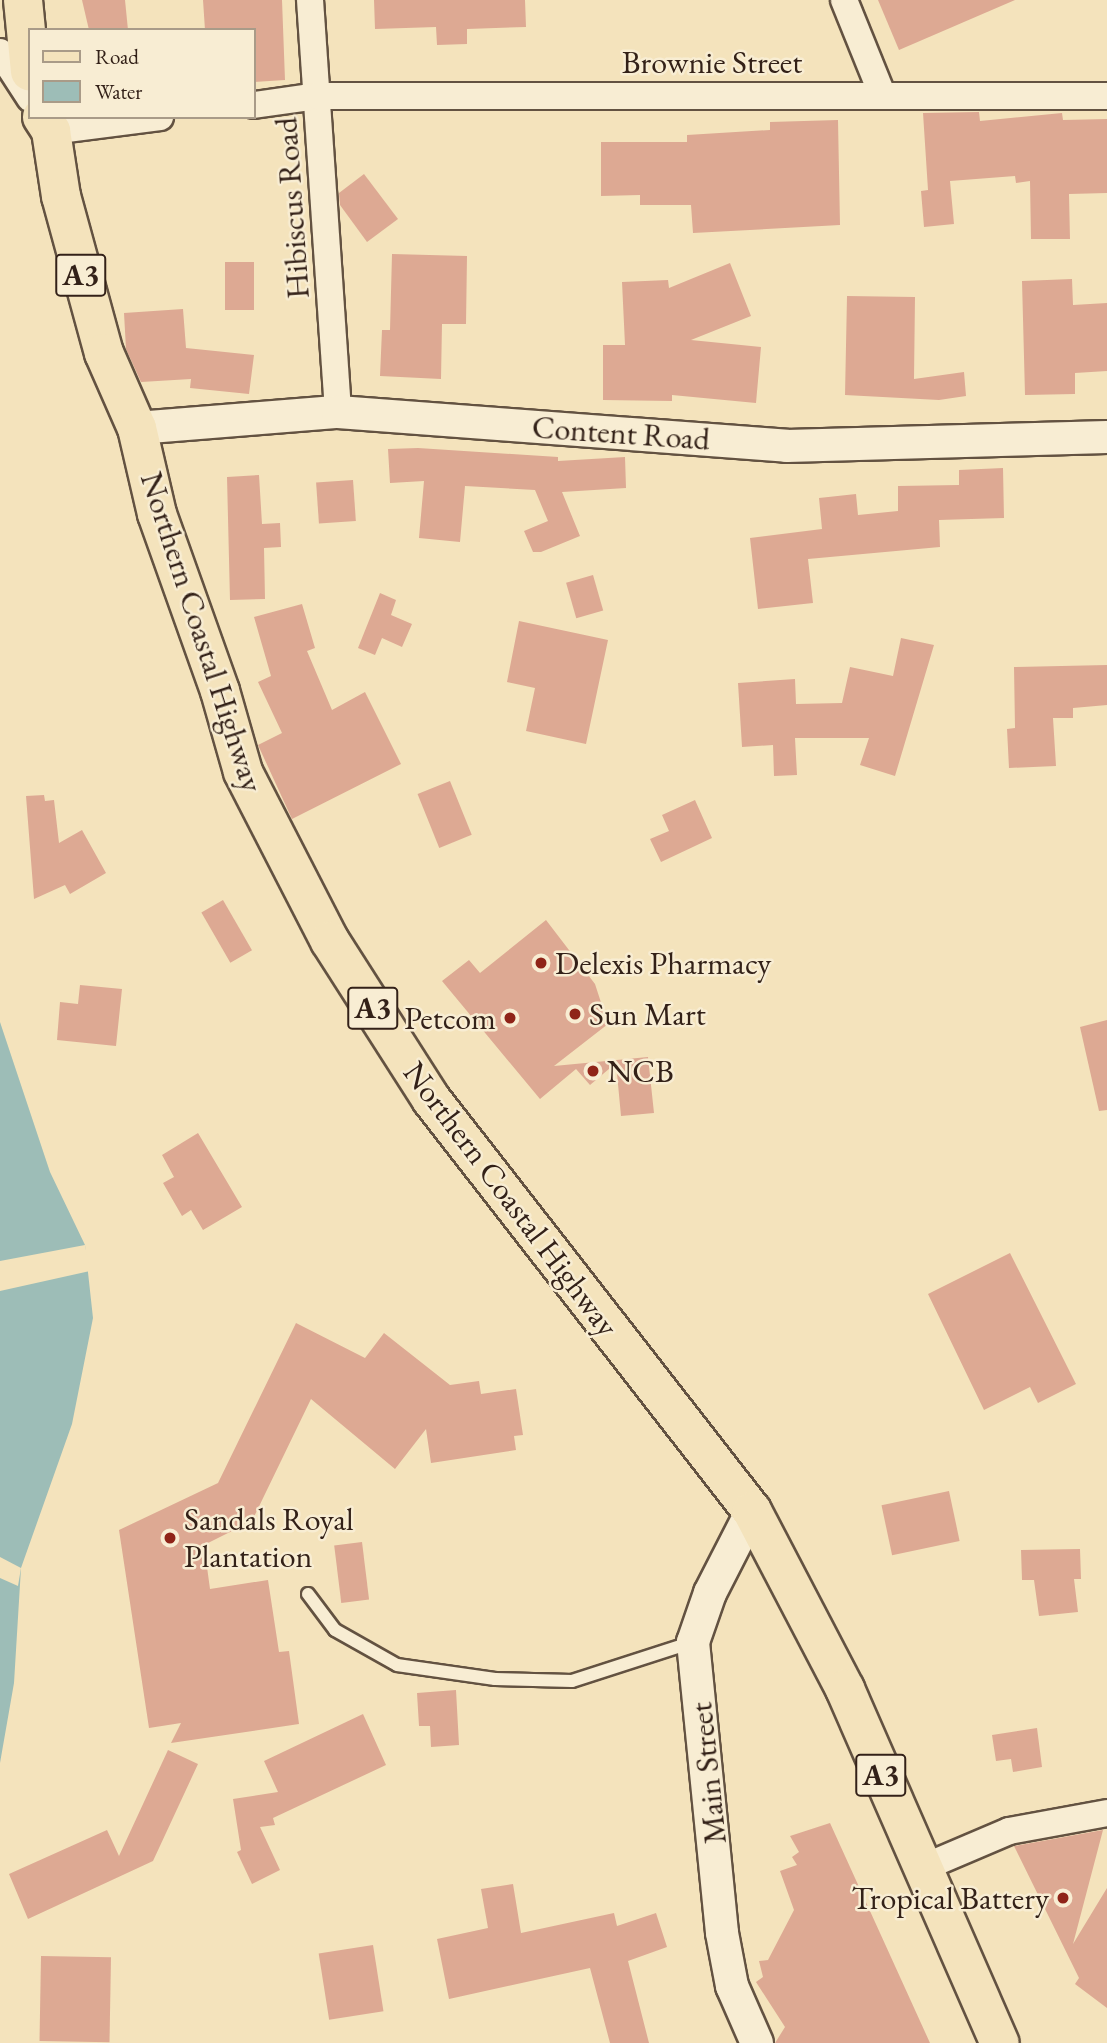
<!DOCTYPE html>
<style>
body{margin:0}
#map{position:relative;width:1107px;height:2043px;overflow:hidden;background:#f4e3bc;font-family:"EB Garamond",serif}
div>[style]{position:absolute}
.water>*{inset:0;background:#9dbdb7}
.pier>*{inset:0;background:#f4e3bc}
.building>*{inset:0;background:#dda993;transform-origin:0 0}
.roads{filter:drop-shadow(2px 0 #635241) drop-shadow(-2px 0 #635241) drop-shadow(0 2px #635241) drop-shadow(0 -2px #635241)}
.service>*{height:12px;margin:-6px;padding:0 6px;transform-origin:6px;border-radius:6px;background:#f8edd3}
.minor>*{height:26px;margin:-13px;padding:0 13px;transform-origin:13px;border-radius:13px;background:#f8edd3}
.tertiary>*{height:32px;margin:-16px;padding:0 16px;transform-origin:16px;border-radius:16px;background:#f8edd3}
.primary>*{height:38px;margin:-19px;padding:0 19px;transform-origin:19px;border-radius:19px;background:#f4e3bc}
.dots>*{width:19px;height:19px;translate:-50% -50%;box-sizing:border-box;border:4px solid #f8edd3;border-radius:50%}
span{translate:-50% -50%;white-space:nowrap;text-align:center;line-height:1.15;-webkit-text-stroke:5px #f8edd3;paint-order:stroke}
.shield-label span{padding:2px 5px;background:#f8edd3;border:2px solid;border-radius:5px;-webkit-text-stroke-width:0}
.shield-label{font-size:30px;color:#332118;font-weight:700}
.street-label{font-size:32px;color:#332118}
.poi-label{font-size:32px;color:#332118}
.left{translate:0 -50%;text-align:left}
.right{translate:-100% -50%;text-align:right}
.legend{position:absolute;left:28px;top:28px;width:228px;height:91px;box-sizing:border-box;background:#f8edd3;border:2px solid #a99b88;margin:0;padding:9px 12px;list-style:none;font-size:21px;color:#332118}
.legend li{display:flex;align-items:center;gap:14px;height:35px}
.legend b{width:35px;border:2px solid #a99b88}
</style>
<div id="map">
<div class="water">
<div style="clip-path:polygon(0 1022px,50px 1172px,85px 1245px,93px 1318px,72px 1424px,21px 1568px,14px 1683px,0 1763px)"></div>
</div>
<div class="pier">
<div style="clip-path:polygon(85px 1245px,90px 1271px,0 1291px,0 1261px)"></div>
<div style="clip-path:polygon(0 1557px,21px 1568px,18px 1586px,0 1578px)"></div>
</div>
<div class="building">
<div style="clip-path:polygon(82px 0,125px 0,128px 30px,89px 30px)"></div>
<div style="clip-path:polygon(203px 0,282px 0,285px 80px,254px 82px,254px 30px,205px 30px)"></div>
<div style="clip-path:polygon(374px 0,525px 0,526px 27px,467px 29px,467px 44px,437px 45px,436px 27px,375px 29px)"></div>
<div style="clip-path:polygon(878px 0,1015px 0,899px 50px)"></div>
<div style="clip-path:polygon(979px 112px,980px 121px,1062px 113px,1063px 120px,1107px 119px,1107px 193px,1069px 194px,1070px 239px,1031px 239px,1030px 181px,1016px 183px,1015px 176px,950px 181px,954px 224px,924px 227px,921px 191px,928px 190px,923px 113px)"></div>
<div style="clip-path:polygon(838px 120px,840px 225px,693px 233px,691px 205px,640px 205px,640px 195px,601px 196px,601px 142px,687px 142px,687px 135px,770px 130px,770px 122px)"></div>
<div style="clip-path:polygon(364px 174px,398px 219px,367px 242px,340px 205px,339px 193px)"></div>
<div style="clip-path:polygon(392px 254px,467px 256px,466px 324px,442px 324px,441px 379px,380px 376px,382px 330px,390px 330px)"></div>
<div style="left:254px;top:262px;width:48px;height:29px;rotate:90deg"></div>
<div style="clip-path:polygon(730px 263px,751px 316px,691px 340px,761px 347px,756px 403px,672px 395px,672px 401px,603px 400px,603px 345px,625px 345px,622px 282px,668px 280px,669px 288px)"></div>
<div style="clip-path:polygon(1072px 279px,1073px 305px,1107px 303px,1107px 371px,1075px 373px,1075px 394px,1025px 395px,1022px 281px)"></div>
<div style="clip-path:polygon(847px 296px,915px 297px,914px 379px,964px 372px,966px 396px,939px 400px,845px 395px)"></div>
<div style="clip-path:polygon(183px 309px,186px 348px,254px 355px,249px 394px,190px 388px,191px 379px,141px 382px,126px 349px,124px 313px)"></div>
<div style="clip-path:polygon(418px 448px,558px 457px,558px 461px,625px 457px,626px 488px,562px 492px,580px 536px,541px 552px,533px 552px,524px 531px,548px 521px,535px 490px,465px 486px,460px 542px,419px 538px,424px 481px,390px 483px,388px 449px)"></div>
<div style="clip-path:polygon(1003px 468px,1004px 518px,939px 520px,940px 547px,808px 559px,813px 603px,758px 609px,750px 538px,822px 529px,819px 498px,856px 494px,858px 515px,898px 511px,898px 486px,959px 485px,959px 470px)"></div>
<div style="clip-path:polygon(259px 475px,262px 524px,280px 523px,281px 547px,264px 548px,265px 599px,230px 600px,227px 477px)"></div>
<div style="left:353px;top:480px;width:41px;height:37px;rotate:86deg"></div>
<div style="left:593px;top:575px;width:37px;height:28px;rotate:74deg"></div>
<div style="clip-path:polygon(380px 593px,396px 600px,391px 615px,412px 624px,402px 647px,382px 638px,375px 655px,358px 648px)"></div>
<div style="clip-path:polygon(302px 604px,315px 648px,307px 651px,332px 710px,365px 692px,401px 764px,292px 819px,258px 745px,282px 733px,258px 682px,271px 676px,254px 617px)"></div>
<div style="clip-path:polygon(519px 621px,608px 640px,586px 744px,526px 731px,535px 688px,507px 682px)"></div>
<div style="clip-path:polygon(901px 638px,934px 645px,895px 776px,860px 765px,869px 738px,795px 738px,797px 775px,774px 776px,773px 745px,742px 747px,738px 683px,795px 679px,796px 704px,842px 703px,850px 667px,893px 676px)"></div>
<div style="clip-path:polygon(1107px 665px,1107px 705px,1073px 708px,1073px 718px,1053px 718px,1056px 766px,1009px 768px,1007px 729px,1015px 728px,1014px 667px)"></div>
<div style="left:450px;top:781px;width:58px;height:35px;rotate:68deg"></div>
<div style="clip-path:polygon(44px 795px,45px 801px,54px 800px,59px 843px,82px 830px,106px 873px,70px 894px,65px 885px,34px 899px,26px 796px)"></div>
<div style="clip-path:polygon(695px 800px,712px 838px,661px 862px,650px 839px,669px 831px,662px 815px)"></div>
<div style="left:223px;top:900px;width:58px;height:25px;rotate:60deg"></div>
<div style="clip-path:polygon(546px 920px,595px 984px,608px 1024px,554px 1066px,648px 1057px,654px 1113px,621px 1116px,616px 1063px,590px 1085px,576px 1069px,540px 1099px,442px 981px,469px 960px,480px 973px)"></div>
<div style="clip-path:polygon(80px 985px,122px 989px,116px 1046px,57px 1040px,60px 1002px,78px 1004px)"></div>
<div style="clip-path:polygon(1107px 1020px,1107px 1110px,1099px 1111px,1080px 1027px)"></div>
<div style="clip-path:polygon(198px 1133px,242px 1207px,203px 1230px,191px 1210px,182px 1216px,163px 1183px,174px 1177px,162px 1155px)"></div>
<div style="clip-path:polygon(1010px 1253px,1076px 1384px,1038px 1403px,1030px 1387px,984px 1410px,928px 1294px)"></div>
<div style="clip-path:polygon(296px 1323px,365px 1358px,384px 1333px,450px 1385px,479px 1381px,481px 1394px,516px 1389px,523px 1435px,514px 1436px,516px 1450px,431px 1463px,426px 1429px,395px 1469px,311px 1399px,252px 1521px,204px 1545px,210px 1589px,268px 1580px,279px 1652px,289px 1651px,299px 1724px,171px 1743px,181px 1723px,149px 1728px,119px 1530px,218px 1483px)"></div>
<div style="left:949px;top:1491px;width:51px;height:69px;rotate:78deg"></div>
<div style="left:362px;top:1542px;width:58px;height:28px;rotate:83deg"></div>
<div style="clip-path:polygon(1080px 1549px,1081px 1579px,1074px 1579px,1078px 1612px,1039px 1616px,1034px 1580px,1022px 1580px,1021px 1550px)"></div>
<div style="clip-path:polygon(456px 1690px,459px 1745px,431px 1747px,430px 1726px,419px 1726px,417px 1693px)"></div>
<div style="clip-path:polygon(363px 1714px,386px 1765px,273px 1818px,275px 1825px,260px 1827px,280px 1870px,252px 1884px,237px 1852px,241px 1850px,233px 1799px,278px 1792px,264px 1761px)"></div>
<div style="clip-path:polygon(1037px 1728px,1042px 1767px,1013px 1772px,1011px 1759px,996px 1761px,992px 1735px)"></div>
<div style="clip-path:polygon(168px 1750px,198px 1764px,153px 1861px,28px 1919px,9px 1874px,107px 1830px,119px 1856px)"></div>
<div style="clip-path:polygon(830px 1823px,930px 2043px,775px 2043px,785px 2027px,756px 1982px,763px 1977px,759px 1961px,768px 1960px,794px 1910px,780px 1871px,797px 1865px,792px 1857px,799px 1852px,790px 1836px)"></div>
<div style="clip-path:polygon(1103px 1830px,1073px 1944px,1107px 1888px,1107px 2008px,1075px 1984px,1079px 1978px,1014px 1846px)"></div>
<div style="clip-path:polygon(513px 1884px,521px 1933px,614px 1913px,617px 1926px,656px 1913px,667px 1947px,628px 1961px,649px 2043px,610px 2043px,590px 1968px,449px 1999px,437px 1939px,488px 1928px,481px 1889px)"></div>
<div style="left:373px;top:1945px;width:67px;height:55px;rotate:81deg"></div>
<div style="left:41px;top:1956px;width:70px;height:85px;rotate:1deg"></div>
</div>
<div class="roads">
<div class="service">
<div style="left:308px;top:1594px;width:45px;rotate:53.1deg"></div>
<div style="left:335px;top:1630px;width:71px;rotate:29.4deg"></div>
<div style="left:397px;top:1665px;width:99px;rotate:8.1deg"></div>
<div style="left:495px;top:1679px;width:77px;rotate:1.5deg"></div>
<div style="left:572px;top:1681px;width:127px;rotate:-17.9deg"></div>
</div>
<div class="minor">
<div style="left:310px;top:0;width:413px;rotate:86.1deg"></div>
<div style="left:844px;top:0;width:101px;rotate:68deg"></div>
<div style="left:0;top:52px;width:55px;rotate:56.9deg"></div>
<div style="left:254px;top:105px;width:65px;rotate:-8deg"></div>
<div style="left:318px;top:96px;width:789px"></div>
<div style="left:51px;top:131px;width:110px;rotate:-7.3deg"></div>
<div style="left:920px;top:1869px;width:97px;rotate:-23.1deg"></div>
<div style="left:1009px;top:1831px;width:100px;rotate:-10.4deg"></div>
</div>
<div class="tertiary">
<div style="left:137px;top:428px;width:202px;rotate:-4.6deg"></div>
<div style="left:338px;top:412px;width:450px;rotate:4.3deg"></div>
<div style="left:787px;top:446px;width:320px;rotate:-1.6deg"></div>
<div style="left:752px;top:1511px;width:92px;rotate:117.1deg"></div>
<div style="left:710px;top:1593px;width:52px;rotate:109.1deg"></div>
<div style="left:693px;top:1642px;width:292px;rotate:84.3deg"></div>
<div style="left:722px;top:1933px;width:54px;rotate:79.3deg"></div>
<div style="left:732px;top:1986px;width:62px;rotate:66.3deg"></div>
</div>
<div class="primary">
<div style="left:23px;top:0;width:72px;rotate:84.4deg"></div>
<div style="left:42px;top:117px;width:17px;rotate:57deg"></div>
<div style="left:51px;top:131px;width:66px;rotate:81.3deg"></div>
<div style="left:61px;top:196px;width:163px;rotate:74.7deg"></div>
<div style="left:104px;top:353px;width:82px;rotate:66.3deg"></div>
<div style="left:137px;top:428px;width:88px;rotate:76.9deg"></div>
<div style="left:157px;top:514px;width:188px;rotate:70.4deg"></div>
<div style="left:220px;top:691px;width:84px;rotate:74.1deg"></div>
<div style="left:243px;top:772px;width:190px;rotate:62.8deg"></div>
<div style="left:330px;top:941px;width:188px;rotate:57.4deg"></div>
<div style="left:431px;top:1099px;width:522px;rotate:52.08deg"></div>
<div style="left:752px;top:1511px;width:201px;rotate:62.4deg"></div>
<div style="left:845px;top:1689px;width:386px;rotate:66.4deg"></div>
</div>
</div>
<div class="dots">
<div style="left:541px;top:963px;background:#8f2418"></div>
<div style="left:575px;top:1014px;background:#8f2418"></div>
<div style="left:510px;top:1018px;background:#8f2418"></div>
<div style="left:593px;top:1071px;background:#8f2418"></div>
<div style="left:170px;top:1538px;background:#8f2418"></div>
<div style="left:1063px;top:1898px;background:#8f2418"></div>
</div>
<div class="shield-label">
<span style="left:81px;top:275px">A3</span>
<span style="left:373px;top:1008px">A3</span>
<span style="left:881px;top:1775px">A3</span>
</div>
<div class="street-label">
<span style="left:712px;top:62px">Brownie Street</span>
<span style="left:292px;top:208px;rotate:-94deg">Hibiscus Road</span>
<span style="left:621px;top:433px;rotate:4deg">Content Road</span>
<span style="left:202px;top:632px;rotate:72deg">Northern Coastal Highway</span>
<span style="left:511px;top:1199px;rotate:53deg">Northern Coastal Highway</span>
<span style="left:708px;top:1773px;rotate:-96deg">Main Street</span>
</div>
<div class="poi-label">
<span class="left" style="left:555px;top:963px">Delexis Pharmacy</span>
<span class="left" style="left:589px;top:1014px">Sun Mart</span>
<span class="right" style="left:496px;top:1018px">Petcom</span>
<span class="left" style="left:607px;top:1071px">NCB</span>
<span class="left" style="left:184px;top:1538px">Sandals Royal<br>Plantation</span>
<span class="right" style="left:1049px;top:1898px">Tropical Battery</span>
</div>
<ul class="legend">
<li><b style="height:9px;background:#f4e3bc"></b>Road</li>
<li><b style="height:19px;background:#9dbdb7"></b>Water</li>
</ul>
</div>
